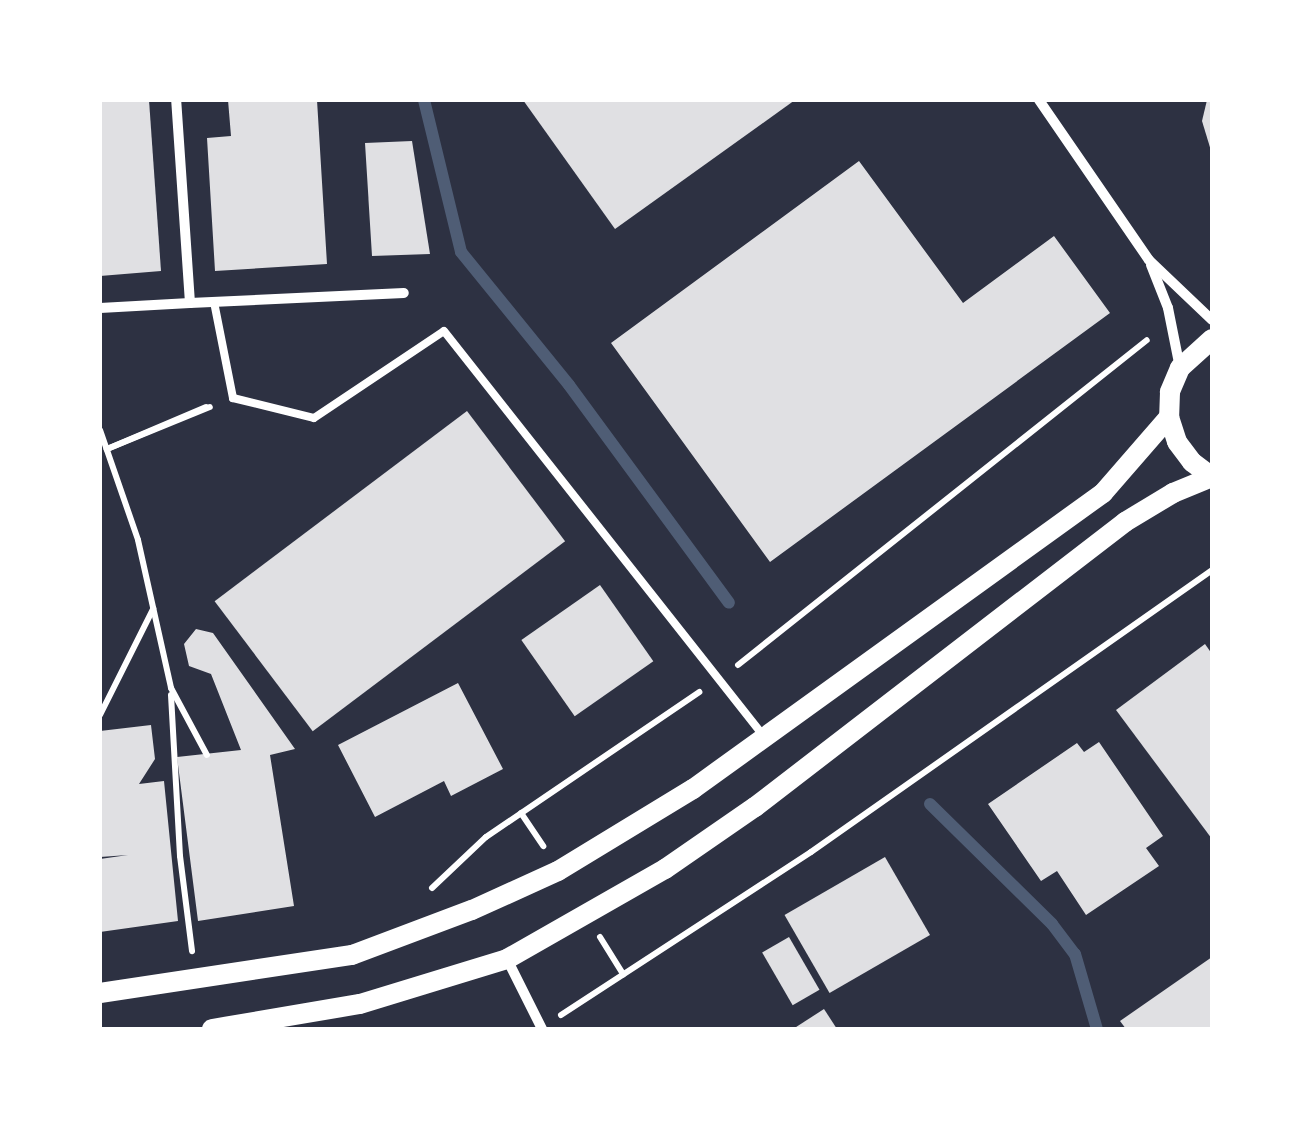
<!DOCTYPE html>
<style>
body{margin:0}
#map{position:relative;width:1312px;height:1129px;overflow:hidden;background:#2d3142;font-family:Cabin,sans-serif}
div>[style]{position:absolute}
.stream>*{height:12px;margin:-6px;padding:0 6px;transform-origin:6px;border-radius:6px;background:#4f5d75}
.building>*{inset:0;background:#e0e0e3;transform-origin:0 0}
.path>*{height:6px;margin:-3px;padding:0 3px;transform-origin:3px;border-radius:3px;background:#fff}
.service>*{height:8px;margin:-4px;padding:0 4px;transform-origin:4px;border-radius:4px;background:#fff}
.minor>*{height:10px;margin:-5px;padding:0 5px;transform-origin:5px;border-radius:5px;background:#fff}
.secondary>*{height:20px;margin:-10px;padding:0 10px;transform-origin:10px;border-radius:10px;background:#fff}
span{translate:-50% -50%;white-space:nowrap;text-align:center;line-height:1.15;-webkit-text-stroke:10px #fff;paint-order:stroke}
.frame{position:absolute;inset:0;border:102px solid #fff;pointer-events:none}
</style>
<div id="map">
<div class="stream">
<div style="left:424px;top:100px;width:156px;rotate:76.3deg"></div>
<div style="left:461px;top:252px;width:171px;rotate:50.9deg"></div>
<div style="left:569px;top:385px;width:270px;rotate:53.7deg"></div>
<div style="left:930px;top:804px;width:171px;rotate:44.5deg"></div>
<div style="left:1052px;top:924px;width:38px;rotate:53deg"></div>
<div style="left:1075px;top:954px;width:78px;rotate:73.7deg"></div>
</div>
<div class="building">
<div style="clip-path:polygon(100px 100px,149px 100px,161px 271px,100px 276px)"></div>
<div style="clip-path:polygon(228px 100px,317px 100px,327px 264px,215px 271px,207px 138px,231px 136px)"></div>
<div style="clip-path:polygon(523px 100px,795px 100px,615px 229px)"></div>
<div style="clip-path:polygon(1207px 100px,1212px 100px,1212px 154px,1202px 121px)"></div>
<div style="clip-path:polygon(412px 141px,430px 254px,372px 256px,365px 143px)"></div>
<div style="clip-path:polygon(859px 161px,963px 303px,1054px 236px,1110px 313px,770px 562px,611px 343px)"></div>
<div style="left:467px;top:411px;width:163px;height:316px;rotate:53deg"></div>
<div style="left:600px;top:585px;width:93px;height:96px;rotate:55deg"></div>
<div style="clip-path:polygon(196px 629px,213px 633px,295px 749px,270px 755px,294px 906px,198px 921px,177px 757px,241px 750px,211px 674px,189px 666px,184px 644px)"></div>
<div style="clip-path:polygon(1205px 644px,1212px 654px,1212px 839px,1116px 710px)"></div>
<div style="clip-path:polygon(458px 683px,503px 769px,451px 796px,444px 781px,375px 817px,338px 745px)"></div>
<div style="clip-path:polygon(151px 725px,155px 759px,139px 784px,164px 781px,178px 921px,100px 932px,100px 859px,128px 855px,100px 857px,100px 731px)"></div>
<div style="clip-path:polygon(1099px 742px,1163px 836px,1146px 848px,1159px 866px,1086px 915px,1057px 871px,1041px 881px,988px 804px,1077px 743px,1084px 752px)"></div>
<div style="left:885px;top:857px;width:90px;height:116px;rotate:60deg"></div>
<div style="left:789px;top:937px;width:61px;height:31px;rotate:60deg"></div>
<div style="clip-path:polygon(1212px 957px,1212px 1029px,1126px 1029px,1120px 1021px)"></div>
<div style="clip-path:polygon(824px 1009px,837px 1029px,793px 1029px)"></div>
</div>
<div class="path">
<div style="left:206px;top:407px;width:108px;rotate:157deg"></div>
<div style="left:107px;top:449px;width:111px;rotate:-22.2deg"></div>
<div style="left:100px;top:430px;width:116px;rotate:70.9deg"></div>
<div style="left:138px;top:540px;width:152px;rotate:77.4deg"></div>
<div style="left:171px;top:688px;width:76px;rotate:61.8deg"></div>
<div style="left:738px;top:665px;width:522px;rotate:-38.47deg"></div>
<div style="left:171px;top:695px;width:161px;rotate:86.8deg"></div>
<div style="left:180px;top:856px;width:96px;rotate:82.8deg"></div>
<div style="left:100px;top:715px;width:119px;rotate:-63.4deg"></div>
<div style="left:521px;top:813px;width:40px;rotate:56deg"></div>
<div style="left:432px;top:888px;width:74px;rotate:-43.4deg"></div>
<div style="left:486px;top:837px;width:258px;rotate:-34.2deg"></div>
<div style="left:600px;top:937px;width:44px;rotate:58.1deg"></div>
<div style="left:561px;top:1015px;width:298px;rotate:-33.1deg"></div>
<div style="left:811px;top:852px;width:490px;rotate:-35.1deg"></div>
</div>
<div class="service">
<div style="left:214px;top:302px;width:98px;rotate:78.8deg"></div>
<div style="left:233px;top:398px;width:83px;rotate:13.9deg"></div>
<div style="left:314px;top:418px;width:156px;rotate:-33.8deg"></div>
<div style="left:444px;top:331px;width:513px;rotate:51.72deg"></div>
</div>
<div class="minor">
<div style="left:1039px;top:100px;width:194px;rotate:55.5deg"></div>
<div style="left:1149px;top:260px;width:87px;rotate:43.6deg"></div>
<div style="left:1151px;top:265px;width:46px;rotate:68.4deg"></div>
<div style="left:1168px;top:308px;width:61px;rotate:78.7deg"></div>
<div style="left:190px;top:303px;width:214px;rotate:-2.7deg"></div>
<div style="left:100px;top:308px;width:90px;rotate:-3.2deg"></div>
<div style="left:190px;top:303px;width:203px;rotate:-93.9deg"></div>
<div style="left:507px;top:959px;width:78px;rotate:63.4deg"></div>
</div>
<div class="secondary">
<div style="left:1212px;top:339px;width:43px;rotate:137.8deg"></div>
<div style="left:1180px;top:368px;width:26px;rotate:113deg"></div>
<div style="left:1170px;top:392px;width:25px;rotate:92deg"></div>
<div style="left:1169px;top:417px;width:26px;rotate:72deg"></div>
<div style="left:1177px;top:442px;width:25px;rotate:53deg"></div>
<div style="left:1192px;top:462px;width:25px;rotate:37deg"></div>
<div style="left:100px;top:993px;width:255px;rotate:-8.6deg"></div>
<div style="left:352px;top:955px;width:128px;rotate:-20.6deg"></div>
<div style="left:472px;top:910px;width:94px;rotate:-24.4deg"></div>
<div style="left:558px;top:871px;width:158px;rotate:-31.3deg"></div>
<div style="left:693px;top:789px;width:506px;rotate:-35.83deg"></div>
<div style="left:1103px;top:493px;width:101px;rotate:-49deg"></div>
<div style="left:212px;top:1029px;width:150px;rotate:-9.6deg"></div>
<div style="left:360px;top:1004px;width:154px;rotate:-17deg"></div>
<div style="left:507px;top:959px;width:182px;rotate:-29.7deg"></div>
<div style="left:665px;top:869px;width:109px;rotate:-34.6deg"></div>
<div style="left:755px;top:807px;width:467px;rotate:-37.6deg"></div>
<div style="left:1125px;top:522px;width:56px;rotate:-31.1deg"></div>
<div style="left:1173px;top:493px;width:42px;rotate:-22.3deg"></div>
</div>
<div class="frame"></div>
</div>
